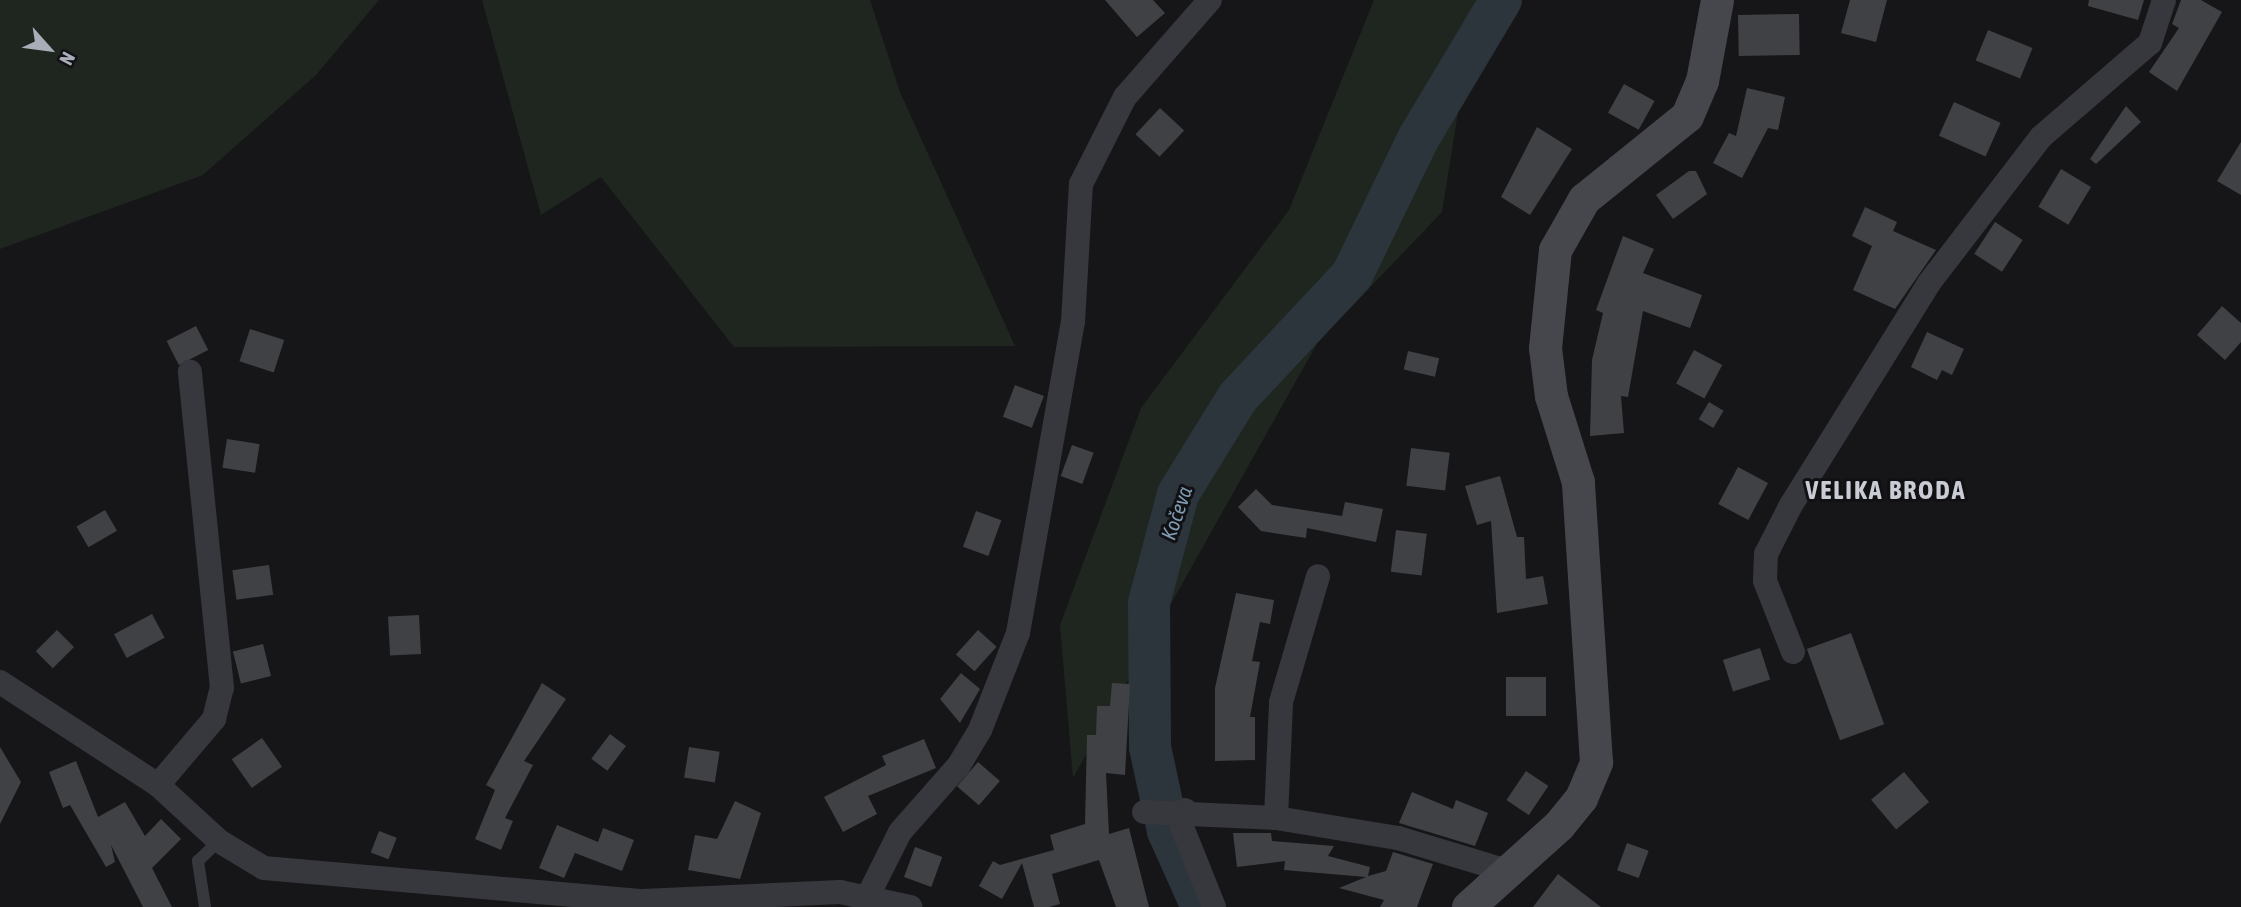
<!DOCTYPE html>
<meta charset="utf-8">
<style>
body{margin:0}
#map{position:relative;width:2241px;height:907px;overflow:hidden;background:#161618;font-family:"Asap Condensed",sans-serif}
div>[style]{position:absolute}
.green>*{inset:0;background:#1e261f}
.river>*{height:42px;margin:-21px;padding:0 21px;transform-origin:21px;border-radius:21px;background:#2c353c}
.building>*{inset:0;background:#404145;transform-origin:0 0}
.lane>*{height:12px;margin:-6px;padding:0 6px;transform-origin:6px;border-radius:6px;background:#37383d}
.street>*{height:24px;margin:-12px;padding:0 12px;transform-origin:12px;border-radius:12px;background:#37383d}
.secondary>*{height:33px;margin:-16.5px;padding:0 16.5px;transform-origin:16.5px;border-radius:16.5px;background:#45474d}
span{translate:-50% -50%;white-space:nowrap;text-align:center;line-height:1.15;-webkit-text-stroke:6px #111113;paint-order:stroke}
.water-label{font-size:21px;color:#7f9bb3;font-style:italic}
.district-label{font-size:26px;color:#c9ccd4;font-weight:700;letter-spacing:2px}
.north{position:absolute;left:14px;top:14px;width:70px;height:70px;-webkit-text-stroke:5px #111113;paint-order:stroke;rotate:118deg;font-size:19px;font-weight:700;line-height:28px;text-align:center;color:#a8adb8}
.north::after{content:'';display:block;margin:auto;width:24px;height:32px;background:#a8adb8;clip-path:polygon(50% 0,100% 100%,50% 72%,0 100%)}
</style>
<div id="map">
<div class="green">
<div style="clip-path:polygon(0 0,379px 0,316px 75px,203px 175px,0 249px)"></div>
<div style="clip-path:polygon(482px 0,870px 0,900px 92px,1015px 346px,734px 347px,601px 177px,541px 215px)"></div>
<div style="clip-path:polygon(1374px 0,1476px 0,1442px 212px,1318px 342px,1073px 778px,1060px 625px,1141px 408px,1289px 210px)"></div>
</div>
<div class="river">
<div style="left:1202px;top:907px;width:83px;rotate:-114.1deg"></div>
<div style="left:1168px;top:831px;width:86px;rotate:-102.1deg"></div>
<div style="left:1150px;top:747px;width:144px;rotate:-90.4deg"></div>
<div style="left:1149px;top:603px;width:113px;rotate:-75.1deg"></div>
<div style="left:1178px;top:494px;width:114px;rotate:-58.3deg"></div>
<div style="left:1238px;top:397px;width:167px;rotate:-46.9deg"></div>
<div style="left:1352px;top:275px;width:151px;rotate:-64.1deg"></div>
<div style="left:1418px;top:139px;width:162px;rotate:-59.2deg"></div>
</div>
<div class="building">
<div style="clip-path:polygon(1105px 0,1153px 0,1165px 13px,1137px 37px)"></div>
<div style="clip-path:polygon(1850px 0,1887px 0,1876px 42px,1841px 33px)"></div>
<div style="clip-path:polygon(2089px 0,2144px 0,2138px 20px,2088px 6px)"></div>
<div style="clip-path:polygon(2181px 0,2201px 0,2222px 12px,2177px 91px,2149px 72px,2179px 28px,2172px 24px)"></div>
<div style="left:1799px;top:14px;width:41px;height:61px;rotate:89deg"></div>
<div style="left:1988px;top:30px;width:48px;height:33px;rotate:22deg"></div>
<div style="left:1624px;top:84px;width:35px;height:33px;rotate:29deg"></div>
<div style="clip-path:polygon(1747px 88px,1785px 97px,1778px 130px,1768px 128px,1742px 178px,1713px 163px,1729px 133px,1736px 136px)"></div>
<div style="left:1954px;top:102px;width:51px;height:37px;rotate:24deg"></div>
<div style="clip-path:polygon(2126px 106px,2141px 122px,2096px 164px,2090px 159px)"></div>
<div style="left:1160px;top:108px;width:33px;height:36px;rotate:43deg"></div>
<div style="clip-path:polygon(1537px 127px,1572px 149px,1530px 215px,1501px 197px)"></div>
<div style="clip-path:polygon(2241px 142px,2241px 195px,2217px 181px)"></div>
<div style="left:2061px;top:169px;width:35px;height:44px;rotate:31deg"></div>
<div style="clip-path:polygon(1689px 171px,1696px 171px,1707px 194px,1673px 219px,1656px 195px)"></div>
<div style="clip-path:polygon(1865px 207px,1897px 222px,1893px 231px,1936px 250px,1895px 309px,1853px 290px,1872px 246px,1852px 236px)"></div>
<div style="left:1995px;top:222px;width:33px;height:38px;rotate:33deg"></div>
<div style="clip-path:polygon(1623px 236px,1654px 249px,1643px 273px,1702px 295px,1690px 328px,1643px 311px,1628px 397px,1621px 396px,1624px 433px,1590px 436px,1592px 360px,1603px 313px,1596px 310px)"></div>
<div style="clip-path:polygon(2222px 306px,2241px 323px,2241px 342px,2225px 360px,2197px 335px)"></div>
<div style="left:196px;top:326px;width:27px;height:33px;rotate:63deg"></div>
<div style="left:250px;top:329px;width:36px;height:34px;rotate:18deg"></div>
<div style="clip-path:polygon(1927px 332px,1964px 349px,1952px 375px,1942px 370px,1937px 380px,1911px 367px)"></div>
<div style="left:1694px;top:350px;width:32px;height:38px;rotate:28deg"></div>
<div style="left:1408px;top:351px;width:32px;height:19px;rotate:13deg"></div>
<div style="left:1015px;top:385px;width:31px;height:34px;rotate:21deg"></div>
<div style="left:1709px;top:402px;width:17px;height:20px;rotate:31deg"></div>
<div style="left:227px;top:439px;width:33px;height:29px;rotate:9deg"></div>
<div style="left:1072px;top:445px;width:23px;height:33px;rotate:20deg"></div>
<div style="left:1411px;top:448px;width:39px;height:38px;rotate:7deg"></div>
<div style="left:1738px;top:467px;width:34px;height:42px;rotate:28deg"></div>
<div style="clip-path:polygon(1500px 476px,1517px 537px,1524px 537px,1526px 579px,1543px 576px,1548px 604px,1497px 613px,1491px 521px,1477px 525px,1465px 486px)"></div>
<div style="clip-path:polygon(1256px 489px,1272px 505px,1342px 516px,1345px 502px,1383px 509px,1376px 542px,1307px 528px,1306px 538px,1261px 531px,1238px 507px)"></div>
<div style="left:105px;top:510px;width:24px;height:33px;rotate:60deg"></div>
<div style="left:976px;top:511px;width:27px;height:38px;rotate:20deg"></div>
<div style="left:1396px;top:530px;width:31px;height:42px;rotate:7deg"></div>
<div style="left:269px;top:565px;width:30px;height:37px;rotate:82deg"></div>
<div style="clip-path:polygon(1236px 593px,1274px 600px,1270px 624px,1260px 622px,1252px 661px,1260px 662px,1250px 717px,1255px 717px,1255px 760px,1215px 761px,1215px 688px)"></div>
<div style="left:152px;top:614px;width:27px;height:43px;rotate:62deg"></div>
<div style="left:419px;top:615px;width:39px;height:31px;rotate:87deg"></div>
<div style="left:57px;top:630px;width:24px;height:30px;rotate:45deg"></div>
<div style="left:978px;top:630px;width:25px;height:33px;rotate:42deg"></div>
<div style="left:1851px;top:633px;width:97px;height:47px;rotate:70deg"></div>
<div style="left:263px;top:644px;width:33px;height:31px;rotate:76deg"></div>
<div style="left:1760px;top:648px;width:33px;height:39px;rotate:72deg"></div>
<div style="clip-path:polygon(961px 673px,980px 689px,960px 723px,940px 699px)"></div>
<div style="left:1546px;top:677px;width:39px;height:40px;rotate:90deg"></div>
<div style="clip-path:polygon(542px 683px,566px 699px,524px 761px,533px 765px,505px 818px,513px 821px,501px 850px,475px 839px,495px 790px,486px 785px)"></div>
<div style="clip-path:polygon(1112px 683px,1130px 684px,1125px 775px,1106px 773px,1109px 834px,1129px 828px,1149px 907px,1116px 907px,1099px 860px,1052px 874px,1060px 904px,1049px 907px,1034px 907px,1022px 863px,1002px 899px,979px 886px,993px 861px,1000px 865px,1054px 850px,1050px 835px,1085px 824px,1087px 735px,1096px 735px,1097px 706px,1110px 706px)"></div>
<div style="left:610px;top:734px;width:20px;height:31px;rotate:37deg"></div>
<div style="left:262px;top:738px;width:35px;height:37px;rotate:55deg"></div>
<div style="clip-path:polygon(924px 739px,936px 768px,868px 796px,877px 814px,843px 832px,824px 797px,886px 765px,882px 756px)"></div>
<div style="clip-path:polygon(0 747px,21px 782px,0 824px)"></div>
<div style="left:689px;top:747px;width:31px;height:31px;rotate:9deg"></div>
<div style="clip-path:polygon(76px 761px,98px 817px,125px 802px,145px 836px,161px 819px,181px 839px,152px 868px,172px 907px,143px 907px,111px 845px,115px 862px,106px 867px,70px 805px,63px 808px,49px 772px)"></div>
<div style="left:978px;top:762px;width:29px;height:32px;rotate:41deg"></div>
<div style="left:1526px;top:771px;width:27px;height:35px;rotate:34deg"></div>
<div style="left:1904px;top:772px;width:39px;height:43px;rotate:50deg"></div>
<div style="clip-path:polygon(1412px 792px,1453px 809px,1456px 800px,1488px 813px,1475px 846px,1399px 823px)"></div>
<div style="clip-path:polygon(735px 801px,761px 813px,740px 879px,688px 870px,695px 835px,717px 839px)"></div>
<div style="clip-path:polygon(557px 825px,598px 842px,603px 828px,634px 840px,622px 871px,575px 853px,564px 878px,539px 868px)"></div>
<div style="left:379px;top:831px;width:19px;height:23px;rotate:21deg"></div>
<div style="clip-path:polygon(1233px 833px,1271px 833px,1272px 841px,1334px 846px,1328px 856px,1370px 867px,1368px 876px,1386px 871px,1393px 852px,1433px 864px,1417px 907px,1380px 907px,1384px 900px,1339px 888px,1366px 877px,1284px 870px,1285px 861px,1237px 867px)"></div>
<div style="left:1627px;top:843px;width:23px;height:29px;rotate:20deg"></div>
<div style="left:915px;top:847px;width:29px;height:32px;rotate:20deg"></div>
<div style="clip-path:polygon(1558px 874px,1580px 891px,1601px 907px,1533px 907px)"></div>
</div>
<div class="lane">
<div style="left:205px;top:907px;width:47px;rotate:-98.7deg"></div>
<div style="left:198px;top:861px;width:29px;rotate:-44deg"></div>
</div>
<div class="street">
<div style="left:1793px;top:652px;width:76px;rotate:-111.5deg"></div>
<div style="left:1765px;top:581px;width:27px;rotate:-88deg"></div>
<div style="left:1766px;top:554px;width:55px;rotate:-63deg"></div>
<div style="left:1791px;top:505px;width:261px;rotate:-58.1deg"></div>
<div style="left:1929px;top:283px;width:184px;rotate:-52.5deg"></div>
<div style="left:2041px;top:137px;width:144px;rotate:-40.8deg"></div>
<div style="left:2150px;top:43px;width:45px;rotate:-72deg"></div>
<div style="left:0;top:682px;width:189px;rotate:33.1deg"></div>
<div style="left:158px;top:785px;width:83px;rotate:42.6deg"></div>
<div style="left:219px;top:841px;width:52px;rotate:31deg"></div>
<div style="left:264px;top:868px;width:380px;rotate:5deg"></div>
<div style="left:643px;top:901px;width:197px;rotate:-2.6deg"></div>
<div style="left:840px;top:892px;width:72px;rotate:12.1deg"></div>
<div style="left:158px;top:785px;width:87px;rotate:-49.7deg"></div>
<div style="left:214px;top:719px;width:32px;rotate:-76deg"></div>
<div style="left:222px;top:688px;width:318px;rotate:-95.8deg"></div>
<div style="left:1185px;top:810px;width:17px;rotate:100deg"></div>
<div style="left:1182px;top:827px;width:86px;rotate:68.2deg"></div>
<div style="left:1144px;top:812px;width:132px;rotate:2.6deg"></div>
<div style="left:1276px;top:818px;width:124px;rotate:9.3deg"></div>
<div style="left:1398px;top:838px;width:114px;rotate:16.8deg"></div>
<div style="left:1276px;top:818px;width:116px;rotate:-87.5deg"></div>
<div style="left:1281px;top:702px;width:131px;rotate:-73.6deg"></div>
<div style="left:869px;top:894px;width:69px;rotate:-63.4deg"></div>
<div style="left:900px;top:832px;width:89px;rotate:-48.6deg"></div>
<div style="left:959px;top:765px;width:41px;rotate:-59deg"></div>
<div style="left:980px;top:730px;width:104px;rotate:-68.6deg"></div>
<div style="left:1018px;top:633px;width:316px;rotate:-80deg"></div>
<div style="left:1073px;top:322px;width:138px;rotate:-86.7deg"></div>
<div style="left:1081px;top:184px;width:97px;rotate:-63.2deg"></div>
<div style="left:1125px;top:97px;width:129px;rotate:-48.8deg"></div>
</div>
<div class="secondary">
<div style="left:1468px;top:907px;width:122px;rotate:-42deg"></div>
<div style="left:1559px;top:825px;width:35px;rotate:-51deg"></div>
<div style="left:1581px;top:798px;width:39px;rotate:-67deg"></div>
<div style="left:1596px;top:762px;width:281px;rotate:-93.7deg"></div>
<div style="left:1578px;top:482px;width:90px;rotate:-107.4deg"></div>
<div style="left:1551px;top:396px;width:48px;rotate:-97.1deg"></div>
<div style="left:1545px;top:348px;width:99px;rotate:-84.2deg"></div>
<div style="left:1555px;top:250px;width:59px;rotate:-60.4deg"></div>
<div style="left:1584px;top:199px;width:132px;rotate:-38.9deg"></div>
<div style="left:1687px;top:116px;width:38px;rotate:-67deg"></div>
<div style="left:1702px;top:81px;width:82px;rotate:-79.5deg"></div>
</div>
<div class="water-label">
<span style="left:1176px;top:513px;rotate:-71deg">Kočeva</span>
</div>
<div class="district-label">
<span style="left:1886px;top:491px">VELIKA BRODA</span>
</div>
<div class="north">N</div>
</div>
